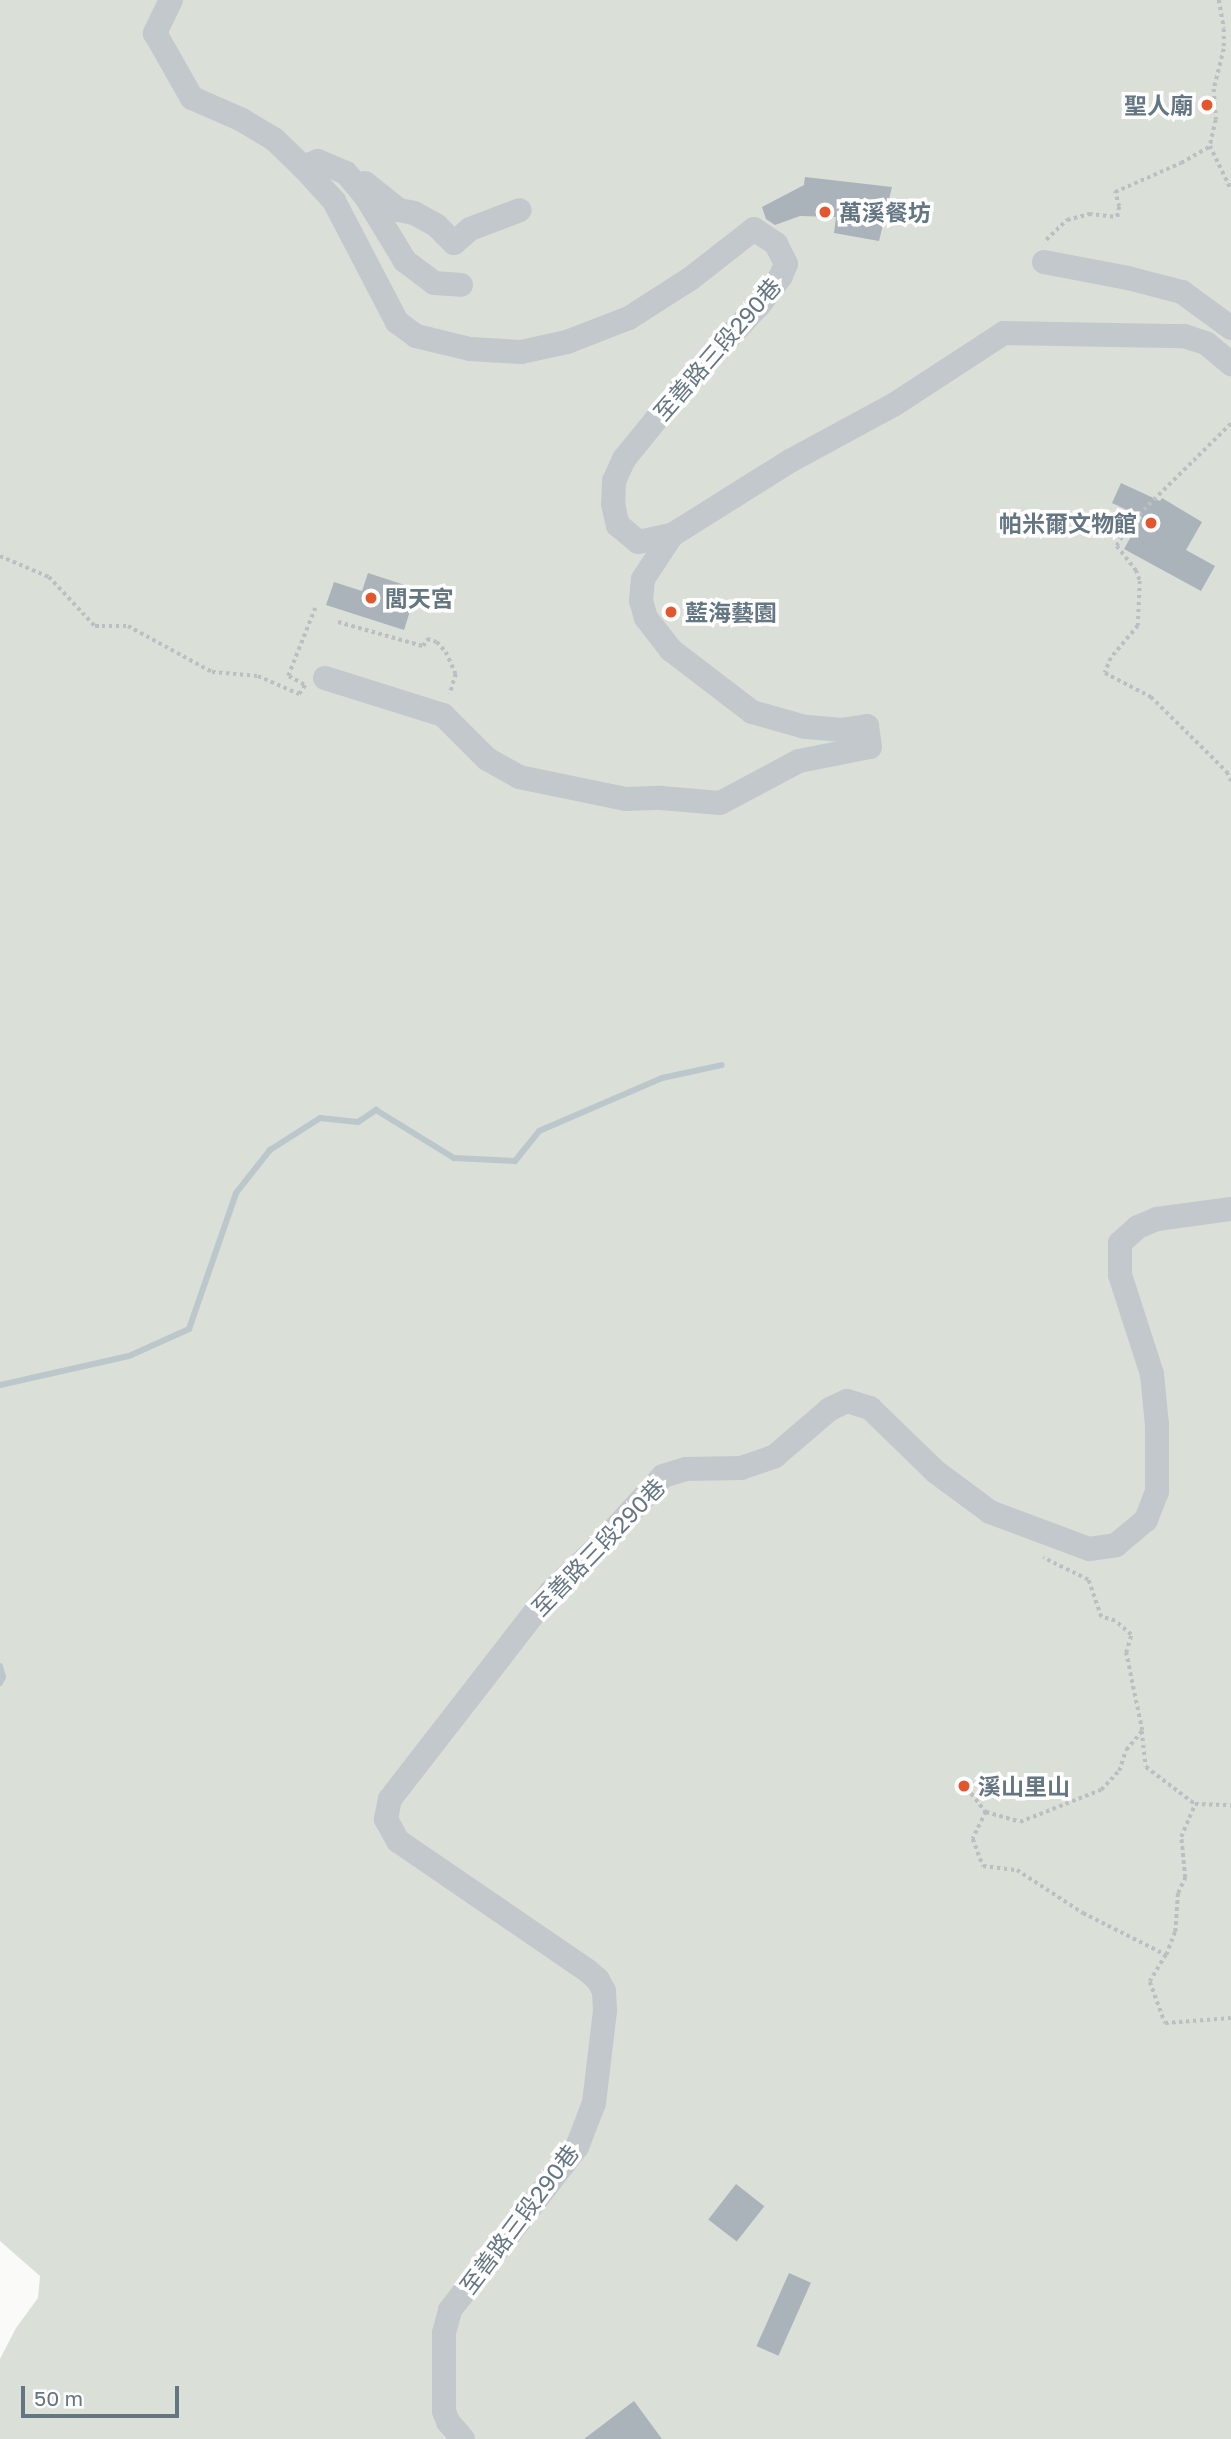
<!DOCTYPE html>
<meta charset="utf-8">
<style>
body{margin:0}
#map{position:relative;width:1231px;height:2439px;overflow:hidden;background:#fafaf8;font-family:"Golos Text","Noto Sans TC",sans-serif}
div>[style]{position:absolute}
.green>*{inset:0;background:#dadfd7}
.stream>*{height:6px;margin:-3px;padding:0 3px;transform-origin:3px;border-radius:3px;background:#bbc7cb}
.building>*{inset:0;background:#aab3b9;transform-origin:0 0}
.path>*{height:3.5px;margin-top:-1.75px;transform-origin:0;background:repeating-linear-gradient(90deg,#bbbfc2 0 3.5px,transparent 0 7px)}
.minor>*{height:24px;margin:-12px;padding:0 12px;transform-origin:12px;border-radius:12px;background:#c3c8cc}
.dots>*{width:19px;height:19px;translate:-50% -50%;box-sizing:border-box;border:4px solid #fff;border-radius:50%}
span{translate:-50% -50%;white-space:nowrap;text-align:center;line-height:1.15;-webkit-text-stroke:7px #fff;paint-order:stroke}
.poi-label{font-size:23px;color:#657683;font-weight:700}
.right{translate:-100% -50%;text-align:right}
.left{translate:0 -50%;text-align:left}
.street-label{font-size:23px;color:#657683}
.scale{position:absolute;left:21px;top:2386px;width:158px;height:32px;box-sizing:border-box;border:4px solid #657683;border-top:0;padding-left:9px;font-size:21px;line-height:24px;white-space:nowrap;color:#657683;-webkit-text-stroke:5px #fff;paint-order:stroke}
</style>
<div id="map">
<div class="green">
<div style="clip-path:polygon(0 0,1231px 0,1231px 2439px,0 2439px,0 2359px,16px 2328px,38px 2298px,40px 2276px,0 2241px)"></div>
</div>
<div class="stream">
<div style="left:0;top:1385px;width:132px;rotate:-12.7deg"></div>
<div style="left:129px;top:1356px;width:66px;rotate:-24.2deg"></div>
<div style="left:189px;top:1329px;width:144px;rotate:-70.9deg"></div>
<div style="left:236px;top:1193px;width:55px;rotate:-51.7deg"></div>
<div style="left:270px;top:1150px;width:59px;rotate:-32.6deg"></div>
<div style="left:320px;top:1118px;width:38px;rotate:6deg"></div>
<div style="left:358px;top:1122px;width:22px;rotate:-34deg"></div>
<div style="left:376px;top:1110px;width:92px;rotate:31.6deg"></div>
<div style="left:454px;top:1158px;width:61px;rotate:2.8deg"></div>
<div style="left:515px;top:1161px;width:38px;rotate:-51deg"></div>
<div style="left:539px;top:1131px;width:134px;rotate:-23.3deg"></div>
<div style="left:662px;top:1078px;width:61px;rotate:-12.2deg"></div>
<div style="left:0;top:1666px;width:11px;rotate:75deg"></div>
<div style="left:3px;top:1677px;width:7px;rotate:117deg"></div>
</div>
<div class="building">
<div style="clip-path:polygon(805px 177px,892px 187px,879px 241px,834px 233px,836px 217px,800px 216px,775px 225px,766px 219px,762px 207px,804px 185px)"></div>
<div style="clip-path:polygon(1121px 483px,1160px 501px,1162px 498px,1202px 522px,1186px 550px,1215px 566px,1201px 591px,1124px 549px,1142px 517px,1112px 503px)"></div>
<div style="clip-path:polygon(368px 573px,417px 589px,404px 630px,326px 605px,334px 582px,362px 591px)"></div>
<div style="left:736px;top:2184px;width:36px;height:45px;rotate:38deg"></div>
<div style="left:789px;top:2273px;width:24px;height:80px;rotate:24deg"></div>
<div style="clip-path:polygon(634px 2401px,662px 2439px,584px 2439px)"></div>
</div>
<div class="path">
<div style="left:1219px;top:0;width:29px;rotate:80deg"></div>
<div style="left:1224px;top:29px;width:20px;rotate:90deg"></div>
<div style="left:1224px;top:49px;width:41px;rotate:104deg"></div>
<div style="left:1214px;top:89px;width:31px;rotate:86deg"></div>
<div style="left:1216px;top:120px;width:27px;rotate:103deg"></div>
<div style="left:1210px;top:146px;width:48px;rotate:64deg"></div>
<div style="left:1046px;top:240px;width:29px;rotate:-44deg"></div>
<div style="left:1067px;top:220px;width:23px;rotate:-15deg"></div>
<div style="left:1089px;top:214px;width:28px;rotate:6deg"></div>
<div style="left:1117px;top:217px;width:10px;rotate:-79deg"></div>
<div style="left:1119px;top:207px;width:16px;rotate:-105deg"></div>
<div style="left:1115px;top:192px;width:72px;rotate:-23.7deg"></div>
<div style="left:1181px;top:163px;width:34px;rotate:-30deg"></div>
<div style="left:1231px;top:424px;width:144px;rotate:135.3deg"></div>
<div style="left:1129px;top:525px;width:24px;rotate:120deg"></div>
<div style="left:1117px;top:546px;width:31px;rotate:52deg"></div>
<div style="left:1136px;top:570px;width:12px;rotate:70deg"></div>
<div style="left:1140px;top:581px;width:45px;rotate:92.5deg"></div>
<div style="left:1138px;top:626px;width:42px;rotate:130.2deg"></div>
<div style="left:1111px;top:658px;width:16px;rotate:112deg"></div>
<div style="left:1105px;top:673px;width:52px;rotate:27.6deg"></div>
<div style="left:1151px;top:697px;width:107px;rotate:44.6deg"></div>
<div style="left:1227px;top:772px;width:10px;rotate:66deg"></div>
<div style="left:0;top:556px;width:53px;rotate:23.2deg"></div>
<div style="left:49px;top:577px;width:67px;rotate:46.8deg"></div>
<div style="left:95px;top:626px;width:33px"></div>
<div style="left:128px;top:626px;width:96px;rotate:28.7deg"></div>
<div style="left:212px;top:672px;width:46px;rotate:5deg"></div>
<div style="left:258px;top:676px;width:45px;rotate:23.7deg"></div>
<div style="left:299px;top:694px;width:11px;rotate:-56deg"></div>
<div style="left:338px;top:622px;width:88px;rotate:15.8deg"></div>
<div style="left:423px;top:646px;width:8px;rotate:-60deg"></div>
<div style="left:427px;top:639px;width:10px;rotate:17deg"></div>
<div style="left:437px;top:642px;width:13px;rotate:48deg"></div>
<div style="left:446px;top:652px;width:24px;rotate:66deg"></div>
<div style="left:456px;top:674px;width:21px;rotate:107deg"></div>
<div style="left:304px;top:685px;width:18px;rotate:-151deg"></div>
<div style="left:288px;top:676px;width:73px;rotate:-68.3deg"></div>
<div style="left:1142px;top:1731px;width:36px;rotate:84deg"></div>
<div style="left:1146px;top:1767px;width:61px;rotate:37.1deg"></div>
<div style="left:1195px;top:1804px;width:36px;rotate:2deg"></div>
<div style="left:967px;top:1788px;width:31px;rotate:52deg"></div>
<div style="left:986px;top:1812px;width:35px;rotate:16deg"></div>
<div style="left:1020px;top:1822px;width:87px;rotate:-21.6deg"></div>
<div style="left:1101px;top:1790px;width:26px;rotate:-47deg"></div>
<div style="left:1119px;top:1771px;width:22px;rotate:-72deg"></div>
<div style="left:1126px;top:1750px;width:25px;rotate:-50deg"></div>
<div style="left:1142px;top:1731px;width:80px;rotate:-101.6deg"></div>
<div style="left:1126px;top:1653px;width:19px;rotate:-74deg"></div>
<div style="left:1131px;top:1635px;width:21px;rotate:-139deg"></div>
<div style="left:1115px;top:1621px;width:15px;rotate:-164deg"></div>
<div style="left:1101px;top:1617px;width:39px;rotate:-109deg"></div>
<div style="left:1088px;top:1580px;width:50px;rotate:-153.9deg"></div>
<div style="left:986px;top:1812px;width:30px;rotate:116deg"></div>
<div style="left:973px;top:1839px;width:29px;rotate:70deg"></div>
<div style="left:983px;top:1866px;width:34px;rotate:7deg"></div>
<div style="left:1017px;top:1870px;width:79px;rotate:33.1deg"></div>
<div style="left:1083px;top:1913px;width:93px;rotate:26.8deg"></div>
<div style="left:1166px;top:1955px;width:31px;rotate:121deg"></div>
<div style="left:1150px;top:1982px;width:44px;rotate:69.9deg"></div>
<div style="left:1165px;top:2023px;width:66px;rotate:-4.3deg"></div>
<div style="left:1166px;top:1955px;width:25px;rotate:-69deg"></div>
<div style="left:1175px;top:1932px;width:39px;rotate:-86deg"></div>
<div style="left:1178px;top:1893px;width:17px;rotate:-65deg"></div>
<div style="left:1185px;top:1878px;width:41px;rotate:-95.6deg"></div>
<div style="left:1181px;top:1837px;width:36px;rotate:-67deg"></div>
</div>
<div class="minor">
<div style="left:171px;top:0;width:37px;rotate:116deg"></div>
<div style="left:155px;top:33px;width:75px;rotate:60.4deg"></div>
<div style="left:192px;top:98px;width:55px;rotate:23.7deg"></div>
<div style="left:242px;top:120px;width:37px;rotate:31deg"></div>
<div style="left:274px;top:139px;width:40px;rotate:44deg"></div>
<div style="left:303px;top:167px;width:46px;rotate:47.6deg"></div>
<div style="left:334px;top:201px;width:136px;rotate:62.5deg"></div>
<div style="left:397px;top:322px;width:24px;rotate:36deg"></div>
<div style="left:416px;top:336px;width:56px;rotate:13.5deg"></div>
<div style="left:470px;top:349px;width:51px;rotate:3.4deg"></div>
<div style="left:521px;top:352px;width:47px;rotate:-12.3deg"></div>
<div style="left:567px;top:342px;width:66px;rotate:-21.2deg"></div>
<div style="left:629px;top:318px;width:72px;rotate:-32.6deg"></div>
<div style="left:690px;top:279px;width:81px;rotate:-38deg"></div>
<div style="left:754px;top:229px;width:27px;rotate:34deg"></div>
<div style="left:776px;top:244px;width:22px;rotate:63deg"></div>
<div style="left:786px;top:264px;width:13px;rotate:113deg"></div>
<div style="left:781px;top:276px;width:35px;rotate:127deg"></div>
<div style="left:760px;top:304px;width:111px;rotate:133.2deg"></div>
<div style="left:684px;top:385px;width:95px;rotate:129deg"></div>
<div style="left:624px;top:459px;width:24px;rotate:114deg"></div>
<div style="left:614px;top:481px;width:23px;rotate:92deg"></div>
<div style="left:613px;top:504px;width:22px;rotate:77deg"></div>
<div style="left:618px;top:525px;width:26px;rotate:40deg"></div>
<div style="left:638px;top:542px;width:35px;rotate:-12deg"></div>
<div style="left:672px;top:535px;width:139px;rotate:-32.1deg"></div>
<div style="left:790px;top:461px;width:119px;rotate:-28.5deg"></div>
<div style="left:895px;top:404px;width:130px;rotate:-33.1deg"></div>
<div style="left:1004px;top:333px;width:180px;rotate:1deg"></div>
<div style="left:1184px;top:336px;width:23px;rotate:18deg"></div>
<div style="left:1206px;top:343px;width:33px;rotate:40deg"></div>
<div style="left:303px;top:167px;width:16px;rotate:-22deg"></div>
<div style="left:318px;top:161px;width:30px;rotate:23deg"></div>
<div style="left:346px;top:173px;width:31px;rotate:50deg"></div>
<div style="left:366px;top:197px;width:75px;rotate:58.6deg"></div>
<div style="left:405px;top:261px;width:36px;rotate:37deg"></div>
<div style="left:434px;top:283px;width:27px;rotate:4deg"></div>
<div style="left:365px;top:183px;width:43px;rotate:38.5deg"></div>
<div style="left:399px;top:210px;width:15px;rotate:11deg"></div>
<div style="left:414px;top:213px;width:26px;rotate:29deg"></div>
<div style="left:437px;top:226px;width:24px;rotate:45deg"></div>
<div style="left:454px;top:243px;width:21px;rotate:-41deg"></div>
<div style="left:470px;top:229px;width:53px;rotate:-20.8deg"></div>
<div style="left:1044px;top:262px;width:86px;rotate:10.8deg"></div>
<div style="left:1128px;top:278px;width:56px;rotate:14.5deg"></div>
<div style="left:1182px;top:292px;width:61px;rotate:36.3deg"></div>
<div style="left:325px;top:678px;width:124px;rotate:17.4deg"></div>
<div style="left:443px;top:715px;width:62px;rotate:45deg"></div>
<div style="left:487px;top:759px;width:37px;rotate:29deg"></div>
<div style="left:519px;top:777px;width:109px;rotate:11.6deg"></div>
<div style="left:626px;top:799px;width:35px;rotate:-2deg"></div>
<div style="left:661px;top:798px;width:59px;rotate:4.8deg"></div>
<div style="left:720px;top:803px;width:89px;rotate:-28deg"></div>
<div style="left:799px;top:761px;width:72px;rotate:-11.2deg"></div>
<div style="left:870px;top:747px;width:21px;rotate:-98deg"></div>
<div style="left:867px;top:726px;width:25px;rotate:171deg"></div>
<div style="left:842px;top:730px;width:37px;rotate:-175deg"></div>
<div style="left:805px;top:727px;width:55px;rotate:-164.2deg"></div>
<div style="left:752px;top:712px;width:102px;rotate:-142.6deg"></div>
<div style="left:671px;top:650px;width:41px;rotate:-128deg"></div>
<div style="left:646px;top:618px;width:18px;rotate:-106deg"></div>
<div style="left:641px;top:601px;width:22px;rotate:-85deg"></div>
<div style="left:643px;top:579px;width:53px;rotate:-56.6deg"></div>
<div style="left:463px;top:2439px;width:23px;rotate:-131deg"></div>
<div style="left:448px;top:2422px;width:12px;rotate:-110deg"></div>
<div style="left:444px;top:2411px;width:78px;rotate:-90deg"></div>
<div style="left:444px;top:2333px;width:24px;rotate:-75deg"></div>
<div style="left:450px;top:2310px;width:207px;rotate:-52.1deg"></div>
<div style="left:577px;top:2147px;width:47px;rotate:-68.9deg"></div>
<div style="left:594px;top:2103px;width:93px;rotate:-83.2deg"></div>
<div style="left:605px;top:2011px;width:20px;rotate:-93deg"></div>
<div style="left:604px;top:1991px;width:13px;rotate:-119deg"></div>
<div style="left:598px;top:1980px;width:13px;rotate:-138deg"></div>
<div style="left:588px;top:1971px;width:230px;rotate:-145.6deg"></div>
<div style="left:398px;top:1841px;width:25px;rotate:-119deg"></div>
<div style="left:386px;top:1819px;width:20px;rotate:-79deg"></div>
<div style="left:390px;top:1799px;width:261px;rotate:-52.2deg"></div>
<div style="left:550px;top:1593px;width:69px;rotate:-43.8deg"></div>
<div style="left:600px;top:1545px;width:93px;rotate:-47.6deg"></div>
<div style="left:663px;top:1476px;width:24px;rotate:-17deg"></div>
<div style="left:686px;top:1469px;width:55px;rotate:-1deg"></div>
<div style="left:741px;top:1468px;width:36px;rotate:-19deg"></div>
<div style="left:775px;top:1456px;width:72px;rotate:-40.5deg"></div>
<div style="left:830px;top:1409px;width:19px;rotate:-25deg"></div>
<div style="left:847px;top:1401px;width:24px;rotate:17deg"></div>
<div style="left:870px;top:1408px;width:92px;rotate:44.1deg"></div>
<div style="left:936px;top:1472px;width:67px;rotate:36.5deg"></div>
<div style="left:990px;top:1512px;width:106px;rotate:20.5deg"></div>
<div style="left:1089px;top:1549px;width:27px;rotate:-8deg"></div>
<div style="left:1116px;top:1545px;width:39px;rotate:-40deg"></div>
<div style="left:1146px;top:1520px;width:30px;rotate:-69deg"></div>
<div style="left:1157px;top:1492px;width:67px;rotate:-90deg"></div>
<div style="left:1157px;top:1425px;width:51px;rotate:-95.6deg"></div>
<div style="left:1152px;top:1374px;width:104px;rotate:-107.9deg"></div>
<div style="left:1120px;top:1275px;width:32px;rotate:-90deg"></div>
<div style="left:1120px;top:1243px;width:24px;rotate:-42deg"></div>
<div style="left:1138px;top:1227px;width:21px;rotate:-23deg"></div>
<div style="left:1157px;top:1219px;width:75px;rotate:-7.7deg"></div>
</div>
<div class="dots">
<div style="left:1207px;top:105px;background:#e4572e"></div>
<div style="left:825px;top:212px;background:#e4572e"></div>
<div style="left:1151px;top:523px;background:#e4572e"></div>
<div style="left:371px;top:598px;background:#e4572e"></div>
<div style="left:671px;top:612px;background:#e4572e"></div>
<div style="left:964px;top:1786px;background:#e4572e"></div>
</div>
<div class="poi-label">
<span class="right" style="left:1193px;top:105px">聖人廟</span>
<span class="left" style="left:839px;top:212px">萬溪餐坊</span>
<span class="right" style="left:1137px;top:523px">帕米爾文物館</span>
<span class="left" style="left:385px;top:598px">閭天宮</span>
<span class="left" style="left:685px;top:612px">藍海藝園</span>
<span class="left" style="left:978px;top:1786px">溪山里山</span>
</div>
<div class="street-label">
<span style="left:717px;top:349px;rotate:-49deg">至善路三段290巷</span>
<span style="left:598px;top:1547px;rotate:-46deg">至善路三段290巷</span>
<span style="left:519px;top:2219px;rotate:-53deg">至善路三段290巷</span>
</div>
<div class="scale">50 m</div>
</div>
